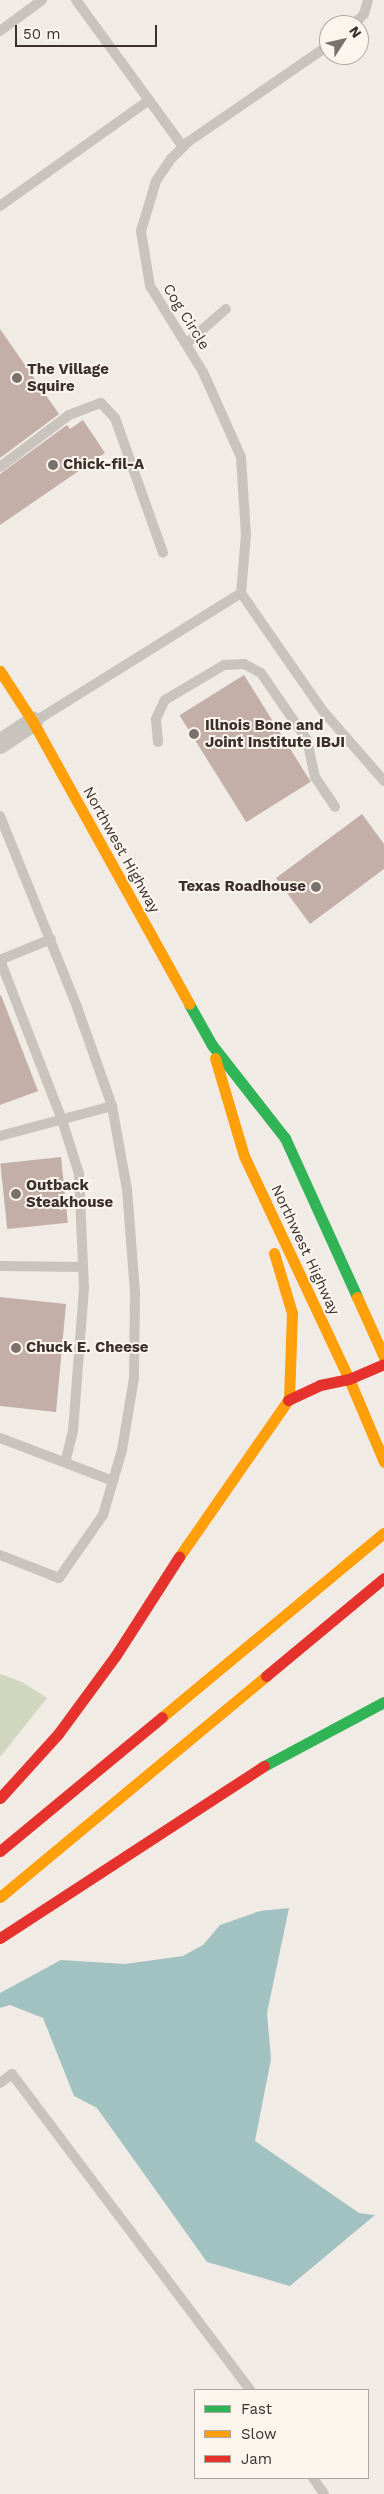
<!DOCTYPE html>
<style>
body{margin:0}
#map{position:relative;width:384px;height:2494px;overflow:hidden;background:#f0ebe5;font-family:"Work Sans",sans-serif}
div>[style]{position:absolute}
.green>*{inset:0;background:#d1d6bf}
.water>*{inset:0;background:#a1c2c1}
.building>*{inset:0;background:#c3afa7;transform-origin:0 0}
.lane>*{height:10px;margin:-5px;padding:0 5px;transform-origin:5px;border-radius:5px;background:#c9c3be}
.street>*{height:20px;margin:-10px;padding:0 10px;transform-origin:10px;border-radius:10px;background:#c9c3be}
.fast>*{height:11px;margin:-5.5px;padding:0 5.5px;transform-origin:5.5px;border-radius:5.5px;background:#30b455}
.slow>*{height:11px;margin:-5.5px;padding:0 5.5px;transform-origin:5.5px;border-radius:5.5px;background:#ff9f0a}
.jam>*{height:11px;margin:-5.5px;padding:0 5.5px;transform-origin:5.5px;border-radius:5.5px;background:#e5322d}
.dots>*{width:14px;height:14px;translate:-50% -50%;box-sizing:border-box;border:2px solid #fbf5ee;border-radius:50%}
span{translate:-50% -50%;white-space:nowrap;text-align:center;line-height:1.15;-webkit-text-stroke:4px #fbf5ee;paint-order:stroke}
.street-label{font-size:15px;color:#3b302b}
.poi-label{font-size:15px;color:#3b302b;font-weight:700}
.left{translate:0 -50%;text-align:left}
.right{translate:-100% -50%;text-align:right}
.legend{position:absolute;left:194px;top:2389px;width:175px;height:90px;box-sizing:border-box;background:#fbf5ee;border:1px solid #aea6a0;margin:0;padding:6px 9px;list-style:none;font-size:15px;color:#3b302b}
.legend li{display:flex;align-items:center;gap:10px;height:25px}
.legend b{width:25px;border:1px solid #aea6a0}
.north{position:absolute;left:319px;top:15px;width:50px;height:50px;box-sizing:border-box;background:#fbf5ee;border:1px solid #aea6a0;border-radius:50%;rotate:55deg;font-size:14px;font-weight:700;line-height:20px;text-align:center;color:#3b302b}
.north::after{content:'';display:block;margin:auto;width:18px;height:22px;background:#7a716c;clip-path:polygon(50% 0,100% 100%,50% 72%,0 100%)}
.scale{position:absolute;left:15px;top:25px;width:142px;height:22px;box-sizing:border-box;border:2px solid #3b302b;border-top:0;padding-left:6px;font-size:15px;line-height:18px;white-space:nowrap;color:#3b302b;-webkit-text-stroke:4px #fbf5ee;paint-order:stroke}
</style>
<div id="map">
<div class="green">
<div style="clip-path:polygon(0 1674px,22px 1682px,47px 1698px,0 1757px)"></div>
</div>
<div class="water">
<div style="clip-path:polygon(289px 1908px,267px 2013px,271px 2059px,255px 2141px,359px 2213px,375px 2215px,290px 2286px,207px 2262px,97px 2108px,74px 2096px,43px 2018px,10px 2005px,0 2008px,0 1993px,61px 1960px,125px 1964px,183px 1956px,203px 1945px,220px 1925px,260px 1911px)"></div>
</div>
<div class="building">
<div style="clip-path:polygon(0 329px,59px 414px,0 458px)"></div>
<div style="clip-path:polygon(83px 420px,105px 453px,0 525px,0 474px,67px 425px,70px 429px)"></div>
<div style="left:244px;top:675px;width:126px;height:76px;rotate:58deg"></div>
<div style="clip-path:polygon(362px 814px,384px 844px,384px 869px,310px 924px,276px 878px)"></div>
<div style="clip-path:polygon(1px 995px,38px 1091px,0 1105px,0 996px)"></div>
<div style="left:61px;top:1157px;width:66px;height:61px;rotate:84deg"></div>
<div style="clip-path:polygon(0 1297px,66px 1304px,56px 1412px,0 1406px)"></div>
</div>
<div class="lane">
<div style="left:76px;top:0;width:182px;rotate:53.9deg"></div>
<div style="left:353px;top:25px;width:16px;rotate:-45deg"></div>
<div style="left:364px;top:14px;width:15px;rotate:-74deg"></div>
<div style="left:0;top:31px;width:52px;rotate:-36.4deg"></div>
<div style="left:0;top:206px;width:183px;rotate:-35.4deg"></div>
<div style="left:186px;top:344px;width:53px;rotate:-41.2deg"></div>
<div style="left:0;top:467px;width:86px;rotate:-37deg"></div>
<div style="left:69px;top:415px;width:34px;rotate:-21deg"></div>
<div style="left:101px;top:403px;width:21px;rotate:47deg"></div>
<div style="left:115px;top:418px;width:143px;rotate:70.4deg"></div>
<div style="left:241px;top:593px;width:58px;rotate:-85.1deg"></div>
<div style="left:246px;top:535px;width:78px;rotate:-93.7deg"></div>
<div style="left:241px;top:457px;width:93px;rotate:-114.1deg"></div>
<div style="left:203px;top:372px;width:101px;rotate:-121.6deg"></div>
<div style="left:150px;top:286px;width:56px;rotate:-99.3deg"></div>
<div style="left:141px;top:231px;width:52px;rotate:-73.3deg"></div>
<div style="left:156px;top:181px;width:27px;rotate:-56deg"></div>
<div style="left:171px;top:159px;width:24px;rotate:-45deg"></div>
<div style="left:188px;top:142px;width:171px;rotate:-34.5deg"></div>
<div style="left:34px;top:722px;width:244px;rotate:-31.9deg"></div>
<div style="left:241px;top:593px;width:144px;rotate:55.2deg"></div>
<div style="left:323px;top:711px;width:93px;rotate:48.9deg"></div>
<div style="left:158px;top:742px;width:23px;rotate:-95deg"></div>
<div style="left:156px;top:719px;width:21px;rotate:-65deg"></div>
<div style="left:165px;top:700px;width:69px;rotate:-30.7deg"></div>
<div style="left:224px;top:665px;width:20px;rotate:-3deg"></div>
<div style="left:244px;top:664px;width:19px;rotate:28deg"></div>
<div style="left:261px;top:673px;width:81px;rotate:55.5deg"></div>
<div style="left:307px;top:740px;width:38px;rotate:78deg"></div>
<div style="left:315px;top:777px;width:36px;rotate:56deg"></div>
<div style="left:0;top:816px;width:206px;rotate:68deg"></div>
<div style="left:77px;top:1007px;width:105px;rotate:70.5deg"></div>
<div style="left:112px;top:1106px;width:84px;rotate:79.8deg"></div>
<div style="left:127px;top:1189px;width:105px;rotate:85.6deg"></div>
<div style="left:135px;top:1294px;width:84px;rotate:90.7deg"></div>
<div style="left:134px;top:1378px;width:73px;rotate:99.5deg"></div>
<div style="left:122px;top:1450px;width:68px;rotate:106.3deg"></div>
<div style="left:103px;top:1515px;width:77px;rotate:124.9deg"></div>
<div style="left:59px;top:1578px;width:63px;rotate:-158.7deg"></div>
<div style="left:0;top:960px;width:172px;rotate:68.8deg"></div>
<div style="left:62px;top:1120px;width:57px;rotate:72.5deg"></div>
<div style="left:79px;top:1174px;width:114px;rotate:87.5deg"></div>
<div style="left:84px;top:1288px;width:143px;rotate:94.4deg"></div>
<div style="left:73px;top:1431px;width:32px;rotate:104deg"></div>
<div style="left:0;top:960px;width:55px;rotate:-22.4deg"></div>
<div style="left:0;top:1136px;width:116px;rotate:-15deg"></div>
<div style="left:0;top:1266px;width:83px;rotate:0.7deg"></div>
<div style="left:0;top:1438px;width:121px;rotate:20.8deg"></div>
<div style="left:0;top:2083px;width:15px;rotate:-37deg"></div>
<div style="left:12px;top:2074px;width:396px;rotate:53deg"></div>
<div style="left:313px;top:2478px;width:19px;rotate:55deg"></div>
</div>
<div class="street">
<div style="left:0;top:744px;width:40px;rotate:-34deg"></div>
</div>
<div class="fast">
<div style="left:189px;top:1004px;width:47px;rotate:60.7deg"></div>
<div style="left:212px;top:1045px;width:118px;rotate:51.9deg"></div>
<div style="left:285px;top:1138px;width:175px;rotate:65.6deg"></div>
<div style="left:264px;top:1766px;width:136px;rotate:-28.1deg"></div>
</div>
<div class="slow">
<div style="left:0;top:671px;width:61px;rotate:57.1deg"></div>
<div style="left:33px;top:722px;width:322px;rotate:61deg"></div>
<div style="left:215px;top:1058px;width:102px;rotate:73.5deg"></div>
<div style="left:244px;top:1156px;width:246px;rotate:64.8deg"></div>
<div style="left:349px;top:1379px;width:90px;rotate:67.1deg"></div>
<div style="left:274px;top:1253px;width:63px;rotate:73.3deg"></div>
<div style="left:292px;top:1313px;width:86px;rotate:92deg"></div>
<div style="left:357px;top:1297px;width:66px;rotate:65.8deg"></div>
<div style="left:179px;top:1557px;width:191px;rotate:-55.2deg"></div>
<div style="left:162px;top:1717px;width:288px;rotate:-39.7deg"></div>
<div style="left:0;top:1897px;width:346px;rotate:-39.7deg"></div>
</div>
<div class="jam">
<div style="left:288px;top:1400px;width:35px;rotate:-25deg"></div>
<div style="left:320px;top:1385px;width:30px;rotate:-12deg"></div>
<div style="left:349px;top:1379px;width:38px;rotate:-23deg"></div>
<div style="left:266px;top:1676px;width:153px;rotate:-39.7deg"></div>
<div style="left:0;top:1798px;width:86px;rotate:-47.8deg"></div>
<div style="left:58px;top:1734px;width:98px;rotate:-53.7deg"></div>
<div style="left:116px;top:1655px;width:117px;rotate:-57.3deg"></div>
<div style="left:0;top:1851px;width:210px;rotate:-39.6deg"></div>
<div style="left:0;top:1938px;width:315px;rotate:-33.1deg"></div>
</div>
<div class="dots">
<div style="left:17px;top:378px;background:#7a716c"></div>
<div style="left:53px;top:465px;background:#7a716c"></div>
<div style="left:194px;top:734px;background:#7a716c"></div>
<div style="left:316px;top:887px;background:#7a716c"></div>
<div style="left:16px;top:1194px;background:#7a716c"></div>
<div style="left:16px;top:1348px;background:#7a716c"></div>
</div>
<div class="street-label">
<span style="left:186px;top:317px;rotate:58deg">Cog Circle</span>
<span style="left:121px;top:850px;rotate:61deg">Northwest Highway</span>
<span style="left:305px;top:1250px;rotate:65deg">Northwest Highway</span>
</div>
<div class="poi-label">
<span class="left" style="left:27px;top:378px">The Village<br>Squire</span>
<span class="left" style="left:63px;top:465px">Chick-fil-A</span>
<span class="left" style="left:205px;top:734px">Illnois Bone and<br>Joint Institute IBJI</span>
<span class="right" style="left:306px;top:887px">Texas Roadhouse</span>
<span class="left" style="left:26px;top:1194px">Outback<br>Steakhouse</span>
<span class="left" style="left:26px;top:1348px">Chuck E. Cheese</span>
</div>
<ul class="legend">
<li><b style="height:6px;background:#30b455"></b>Fast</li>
<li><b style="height:6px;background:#ff9f0a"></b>Slow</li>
<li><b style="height:6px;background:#e5322d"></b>Jam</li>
</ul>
<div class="north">N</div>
<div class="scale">50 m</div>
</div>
